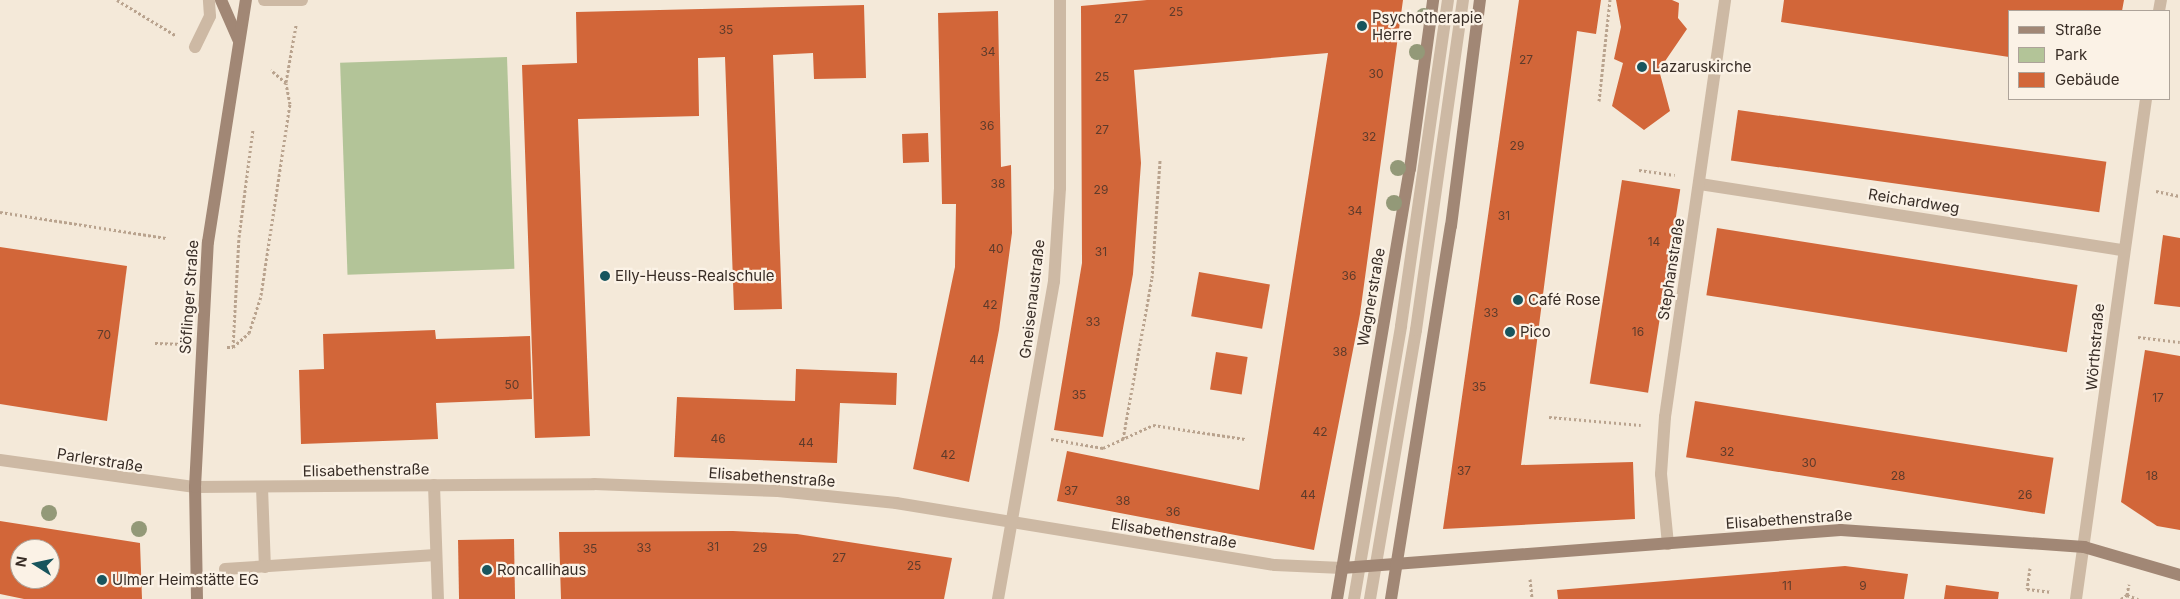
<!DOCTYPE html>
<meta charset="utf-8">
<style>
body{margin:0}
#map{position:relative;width:2180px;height:599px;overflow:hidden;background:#f4e9d9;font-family:Inter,sans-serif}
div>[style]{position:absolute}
.green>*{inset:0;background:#b3c498;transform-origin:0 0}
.building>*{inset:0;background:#d26639;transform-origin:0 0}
.path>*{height:3px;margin-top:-1.5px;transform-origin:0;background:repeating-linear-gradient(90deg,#b9a38e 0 2.5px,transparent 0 5px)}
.lane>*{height:12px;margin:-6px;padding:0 6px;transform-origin:6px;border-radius:6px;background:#cdb9a4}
.street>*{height:12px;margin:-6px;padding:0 6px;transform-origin:6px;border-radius:6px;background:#cdb9a4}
.secondary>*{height:12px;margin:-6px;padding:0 6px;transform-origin:6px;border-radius:6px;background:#a18775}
.trees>*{width:16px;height:16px;margin:-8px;border-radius:50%;background:#939978}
.dots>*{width:14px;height:14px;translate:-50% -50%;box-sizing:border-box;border:2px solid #fbf2e6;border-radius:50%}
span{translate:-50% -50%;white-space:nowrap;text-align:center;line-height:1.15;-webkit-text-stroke:4.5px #fbf2e6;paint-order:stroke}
.number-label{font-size:12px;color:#5e3b2b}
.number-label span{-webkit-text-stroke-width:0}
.poi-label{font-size:15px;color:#382d26}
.left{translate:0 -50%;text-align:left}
.street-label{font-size:15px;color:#382d26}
.legend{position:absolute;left:2008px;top:10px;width:162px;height:90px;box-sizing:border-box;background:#fbf2e6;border:1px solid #ada399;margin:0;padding:6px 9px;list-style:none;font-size:15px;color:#382d26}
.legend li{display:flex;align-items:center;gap:10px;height:25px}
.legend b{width:25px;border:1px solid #ada399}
.north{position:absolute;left:10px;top:539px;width:50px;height:50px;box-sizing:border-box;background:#fbf2e6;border:1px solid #ada399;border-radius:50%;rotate:280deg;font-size:14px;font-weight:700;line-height:20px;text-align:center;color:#382d26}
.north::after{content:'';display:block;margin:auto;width:18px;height:22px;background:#18555d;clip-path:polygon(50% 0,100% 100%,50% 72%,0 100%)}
</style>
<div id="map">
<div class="green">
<div style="left:507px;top:57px;width:212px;height:167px;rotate:88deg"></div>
</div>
<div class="building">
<div style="clip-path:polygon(1147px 0,1403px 0,1360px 314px,1314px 550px,1057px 501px,1067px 451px,1259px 490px,1328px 53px,1134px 70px,1141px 163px,1133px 274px,1103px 437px,1054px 430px,1082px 263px,1081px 6px)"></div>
<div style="clip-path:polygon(1519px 0,1601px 0,1596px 34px,1577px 31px,1521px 465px,1633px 462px,1635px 519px,1443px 529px)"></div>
<div style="clip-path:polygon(1616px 0,1672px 0,1679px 3px,1678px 18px,1687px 29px,1659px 70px,1670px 111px,1644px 130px,1612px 106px,1623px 63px,1614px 59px,1621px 27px)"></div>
<div style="clip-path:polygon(1784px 0,2124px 0,2122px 11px,2009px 11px,2009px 57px,1781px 22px)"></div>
<div style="clip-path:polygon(864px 5px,866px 78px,814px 79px,813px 53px,773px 55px,782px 309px,734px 310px,725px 57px,698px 58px,699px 116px,578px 119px,590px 436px,535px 438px,522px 65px,577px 63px,576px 12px)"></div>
<div style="clip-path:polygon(998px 11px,1001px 167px,1011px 165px,1012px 233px,999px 330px,969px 482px,913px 469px,955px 267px,956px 204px,942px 204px,938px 13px)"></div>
<div style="left:1738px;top:110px;width:372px;height:51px;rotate:8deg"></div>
<div style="left:928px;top:133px;width:29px;height:26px;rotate:88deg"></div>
<div style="left:1622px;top:180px;width:59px;height:206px;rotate:9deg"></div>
<div style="left:1717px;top:228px;width:365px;height:68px;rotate:9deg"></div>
<div style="clip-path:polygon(2163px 235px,2180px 238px,2180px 307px,2154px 304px)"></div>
<div style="clip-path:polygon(0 247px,127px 266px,107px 421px,0 404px)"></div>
<div style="left:1199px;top:272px;width:72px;height:45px;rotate:10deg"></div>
<div style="clip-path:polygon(435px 330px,436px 339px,530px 336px,532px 399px,436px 403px,438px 439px,301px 444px,299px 370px,324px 369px,323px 334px)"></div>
<div style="clip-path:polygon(2145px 350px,2180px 356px,2180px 530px,2157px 526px,2121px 502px)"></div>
<div style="left:1216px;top:352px;width:32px;height:38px;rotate:9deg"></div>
<div style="clip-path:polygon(796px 369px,897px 373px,896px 405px,840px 403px,837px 463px,674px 457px,677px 397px,795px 401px)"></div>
<div style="left:1695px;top:401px;width:363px;height:57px;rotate:9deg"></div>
<div style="clip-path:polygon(evenodd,0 521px,140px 543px,142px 599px,24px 599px,0 594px,0 521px,20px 549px,50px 549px,50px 579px,20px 579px,20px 549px)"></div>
<div style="clip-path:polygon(733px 531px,797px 534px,952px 558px,944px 599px,561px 599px,559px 532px)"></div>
<div style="left:514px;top:539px;width:60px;height:56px;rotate:89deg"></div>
<div style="clip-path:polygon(1845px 566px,1908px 574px,1904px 599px,1558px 599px,1557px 590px)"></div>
<div style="clip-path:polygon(1946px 585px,1999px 592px,1998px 599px,1944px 599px)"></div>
</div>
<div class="path">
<div style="left:117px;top:0;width:68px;rotate:31.1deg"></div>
<div style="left:286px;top:82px;width:58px;rotate:-80deg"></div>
<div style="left:1599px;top:101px;width:102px;rotate:-83.8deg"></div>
<div style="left:1639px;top:170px;width:36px;rotate:8deg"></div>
<div style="left:2156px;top:191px;width:25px;rotate:12deg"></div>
<div style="left:0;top:212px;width:168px;rotate:8.9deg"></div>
<div style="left:2138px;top:337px;width:42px;rotate:6.8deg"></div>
<div style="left:155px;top:343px;width:23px;rotate:2deg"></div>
<div style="left:227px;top:347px;width:6px"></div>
<div style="left:233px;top:347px;width:21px;rotate:-41deg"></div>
<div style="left:249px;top:333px;width:40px;rotate:-72deg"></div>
<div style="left:261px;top:295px;width:193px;rotate:-81.4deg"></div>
<div style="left:290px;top:104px;width:21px;rotate:-101deg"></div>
<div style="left:286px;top:83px;width:20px;rotate:-139deg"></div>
<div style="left:233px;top:347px;width:110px;rotate:-86.9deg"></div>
<div style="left:239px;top:237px;width:109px;rotate:-82.6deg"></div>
<div style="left:1549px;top:417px;width:92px;rotate:5deg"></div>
<div style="left:1051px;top:439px;width:53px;rotate:9.8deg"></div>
<div style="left:1103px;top:448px;width:55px;rotate:-24.7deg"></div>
<div style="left:1153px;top:425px;width:93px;rotate:8.7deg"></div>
<div style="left:1123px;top:439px;width:164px;rotate:-79.8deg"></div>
<div style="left:1152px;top:278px;width:118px;rotate:-86.1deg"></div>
<div style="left:2030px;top:568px;width:21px;rotate:98deg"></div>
<div style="left:2027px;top:589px;width:25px;rotate:7deg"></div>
<div style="left:1530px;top:579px;width:20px;rotate:84deg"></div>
<div style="left:2127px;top:595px;width:11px;rotate:-80deg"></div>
<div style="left:2121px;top:599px;width:7px;rotate:-34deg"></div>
<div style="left:2127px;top:595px;width:12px;rotate:20deg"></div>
</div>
<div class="lane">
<div style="left:195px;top:47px;width:34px;rotate:-64deg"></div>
<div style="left:210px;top:16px;width:16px;rotate:-94deg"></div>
<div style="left:434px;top:485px;width:114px;rotate:88deg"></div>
<div style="left:262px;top:487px;width:80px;rotate:87.9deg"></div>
<div style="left:225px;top:569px;width:211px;rotate:-3.8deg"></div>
<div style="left:1354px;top:599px;width:277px;rotate:-80.2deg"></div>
<div style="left:1401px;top:326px;width:329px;rotate:-81.8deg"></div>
<div style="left:1370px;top:599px;width:273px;rotate:-80.3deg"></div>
<div style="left:1416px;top:330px;width:333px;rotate:-81.9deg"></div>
</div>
<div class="street">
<div style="left:264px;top:0;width:38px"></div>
<div style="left:2159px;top:11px;width:11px;rotate:-80deg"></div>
<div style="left:1700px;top:184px;width:428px;rotate:8.9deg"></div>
<div style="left:0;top:460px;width:197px;rotate:7.9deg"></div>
<div style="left:195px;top:487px;width:399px;rotate:-0.4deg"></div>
<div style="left:594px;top:484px;width:184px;rotate:2.2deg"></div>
<div style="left:778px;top:491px;width:119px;rotate:5.8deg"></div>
<div style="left:896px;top:503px;width:384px;rotate:9.3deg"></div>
<div style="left:1275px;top:565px;width:67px;rotate:2.6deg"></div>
<div style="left:1668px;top:544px;width:70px;rotate:-95.7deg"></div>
<div style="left:1661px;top:474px;width:57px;rotate:-86deg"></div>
<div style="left:1665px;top:417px;width:421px;rotate:-81.8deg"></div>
<div style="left:998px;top:599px;width:323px;rotate:-80deg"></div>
<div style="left:1054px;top:281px;width:93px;rotate:-86.3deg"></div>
<div style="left:1060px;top:188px;width:188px;rotate:-90deg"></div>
<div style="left:2076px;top:599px;width:505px;rotate:-82.03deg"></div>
</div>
<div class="secondary">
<div style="left:221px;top:0;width:43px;rotate:66.4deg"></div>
<div style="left:1342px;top:568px;width:500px;rotate:-4.35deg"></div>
<div style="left:1841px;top:530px;width:244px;rotate:4deg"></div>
<div style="left:2084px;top:547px;width:100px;rotate:16.3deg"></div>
<div style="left:197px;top:599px;width:112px;rotate:-91deg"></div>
<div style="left:195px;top:487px;width:245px;rotate:-87deg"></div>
<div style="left:208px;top:242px;width:245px;rotate:-81.1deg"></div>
<div style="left:1337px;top:599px;width:436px;rotate:-80.4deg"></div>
<div style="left:1410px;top:169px;width:171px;rotate:-82.2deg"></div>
<div style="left:1391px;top:599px;width:378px;rotate:-80.9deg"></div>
<div style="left:1451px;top:226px;width:228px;rotate:-82.7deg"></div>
</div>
<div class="trees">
<div style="left:1424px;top:16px"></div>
<div style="left:1417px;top:52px"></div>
<div style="left:1398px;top:168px"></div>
<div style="left:1394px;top:203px"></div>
<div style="left:49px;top:513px"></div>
<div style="left:139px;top:529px"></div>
</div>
<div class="dots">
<div style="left:1362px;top:26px;background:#18555d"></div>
<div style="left:1642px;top:67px;background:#18555d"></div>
<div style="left:605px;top:276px;background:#18555d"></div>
<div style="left:1518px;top:300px;background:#18555d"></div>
<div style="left:1510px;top:332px;background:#18555d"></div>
<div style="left:487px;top:570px;background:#18555d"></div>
<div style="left:102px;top:580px;background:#18555d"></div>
</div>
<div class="number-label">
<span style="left:1176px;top:12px">25</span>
<span style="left:1121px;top:19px">27</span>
<span style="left:726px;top:30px">35</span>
<span style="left:988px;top:52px">34</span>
<span style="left:1526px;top:60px">27</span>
<span style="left:1376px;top:74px">30</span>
<span style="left:1102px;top:77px">25</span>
<span style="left:987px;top:126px">36</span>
<span style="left:1102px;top:130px">27</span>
<span style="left:1369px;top:137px">32</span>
<span style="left:1517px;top:146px">29</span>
<span style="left:998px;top:184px">38</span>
<span style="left:1101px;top:190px">29</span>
<span style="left:1355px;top:211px">34</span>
<span style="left:1504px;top:216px">31</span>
<span style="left:1654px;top:242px">14</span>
<span style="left:996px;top:249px">40</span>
<span style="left:1101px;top:252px">31</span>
<span style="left:1349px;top:276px">36</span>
<span style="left:990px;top:305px">42</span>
<span style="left:1491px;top:313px">33</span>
<span style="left:1093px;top:322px">33</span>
<span style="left:1638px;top:332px">16</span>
<span style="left:104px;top:335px">70</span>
<span style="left:1340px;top:352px">38</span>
<span style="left:977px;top:360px">44</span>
<span style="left:512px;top:385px">50</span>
<span style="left:1479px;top:387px">35</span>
<span style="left:1079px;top:395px">35</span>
<span style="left:2158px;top:398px">17</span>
<span style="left:1320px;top:432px">42</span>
<span style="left:718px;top:439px">46</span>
<span style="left:806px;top:443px">44</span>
<span style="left:1727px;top:452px">32</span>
<span style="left:948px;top:455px">42</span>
<span style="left:1809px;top:463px">30</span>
<span style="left:1464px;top:471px">37</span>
<span style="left:1898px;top:476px">28</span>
<span style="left:2152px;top:476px">18</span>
<span style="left:1071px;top:491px">37</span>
<span style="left:1308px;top:495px">44</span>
<span style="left:2025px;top:495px">26</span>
<span style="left:1123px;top:501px">38</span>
<span style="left:1173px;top:512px">36</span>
<span style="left:713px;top:547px">31</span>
<span style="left:644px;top:548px">33</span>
<span style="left:760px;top:548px">29</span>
<span style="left:590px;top:549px">35</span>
<span style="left:839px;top:558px">27</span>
<span style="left:914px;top:566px">25</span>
<span style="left:1787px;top:586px">11</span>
<span style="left:1863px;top:586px">9</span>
</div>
<div class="poi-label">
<span class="left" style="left:1372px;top:26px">Psychotherapie<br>Herre</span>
<span class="left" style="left:1652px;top:67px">Lazaruskirche</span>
<span class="left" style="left:615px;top:276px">Elly-Heuss-Realschule</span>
<span class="left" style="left:1528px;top:300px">Café Rose</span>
<span class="left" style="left:1520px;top:332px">Pico</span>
<span class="left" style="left:497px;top:570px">Roncallihaus</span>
<span class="left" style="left:112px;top:580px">Ulmer Heimstätte EG</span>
</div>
<div class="street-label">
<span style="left:1914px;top:201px;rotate:9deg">Reichardweg</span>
<span style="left:1671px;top:269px;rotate:-81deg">Stephanstraße</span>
<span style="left:189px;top:297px;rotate:-86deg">Söflinger Straße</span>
<span style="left:1371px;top:297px;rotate:-80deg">Wagnerstraße</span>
<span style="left:1032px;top:299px;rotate:-83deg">Gneisenaustraße</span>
<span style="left:2095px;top:347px;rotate:-85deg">Wörthstraße</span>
<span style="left:100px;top:460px;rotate:9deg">Parlerstraße</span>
<span style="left:366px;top:470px;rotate:-1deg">Elisabethenstraße</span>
<span style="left:772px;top:477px;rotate:4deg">Elisabethenstraße</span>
<span style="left:1789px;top:519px;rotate:-4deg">Elisabethenstraße</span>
<span style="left:1174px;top:533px;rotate:9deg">Elisabethenstraße</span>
</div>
<ul class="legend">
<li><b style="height:6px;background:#a18775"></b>Straße</li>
<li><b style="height:14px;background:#b3c498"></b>Park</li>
<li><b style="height:14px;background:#d26639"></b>Gebäude</li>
</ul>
<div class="north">N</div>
</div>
